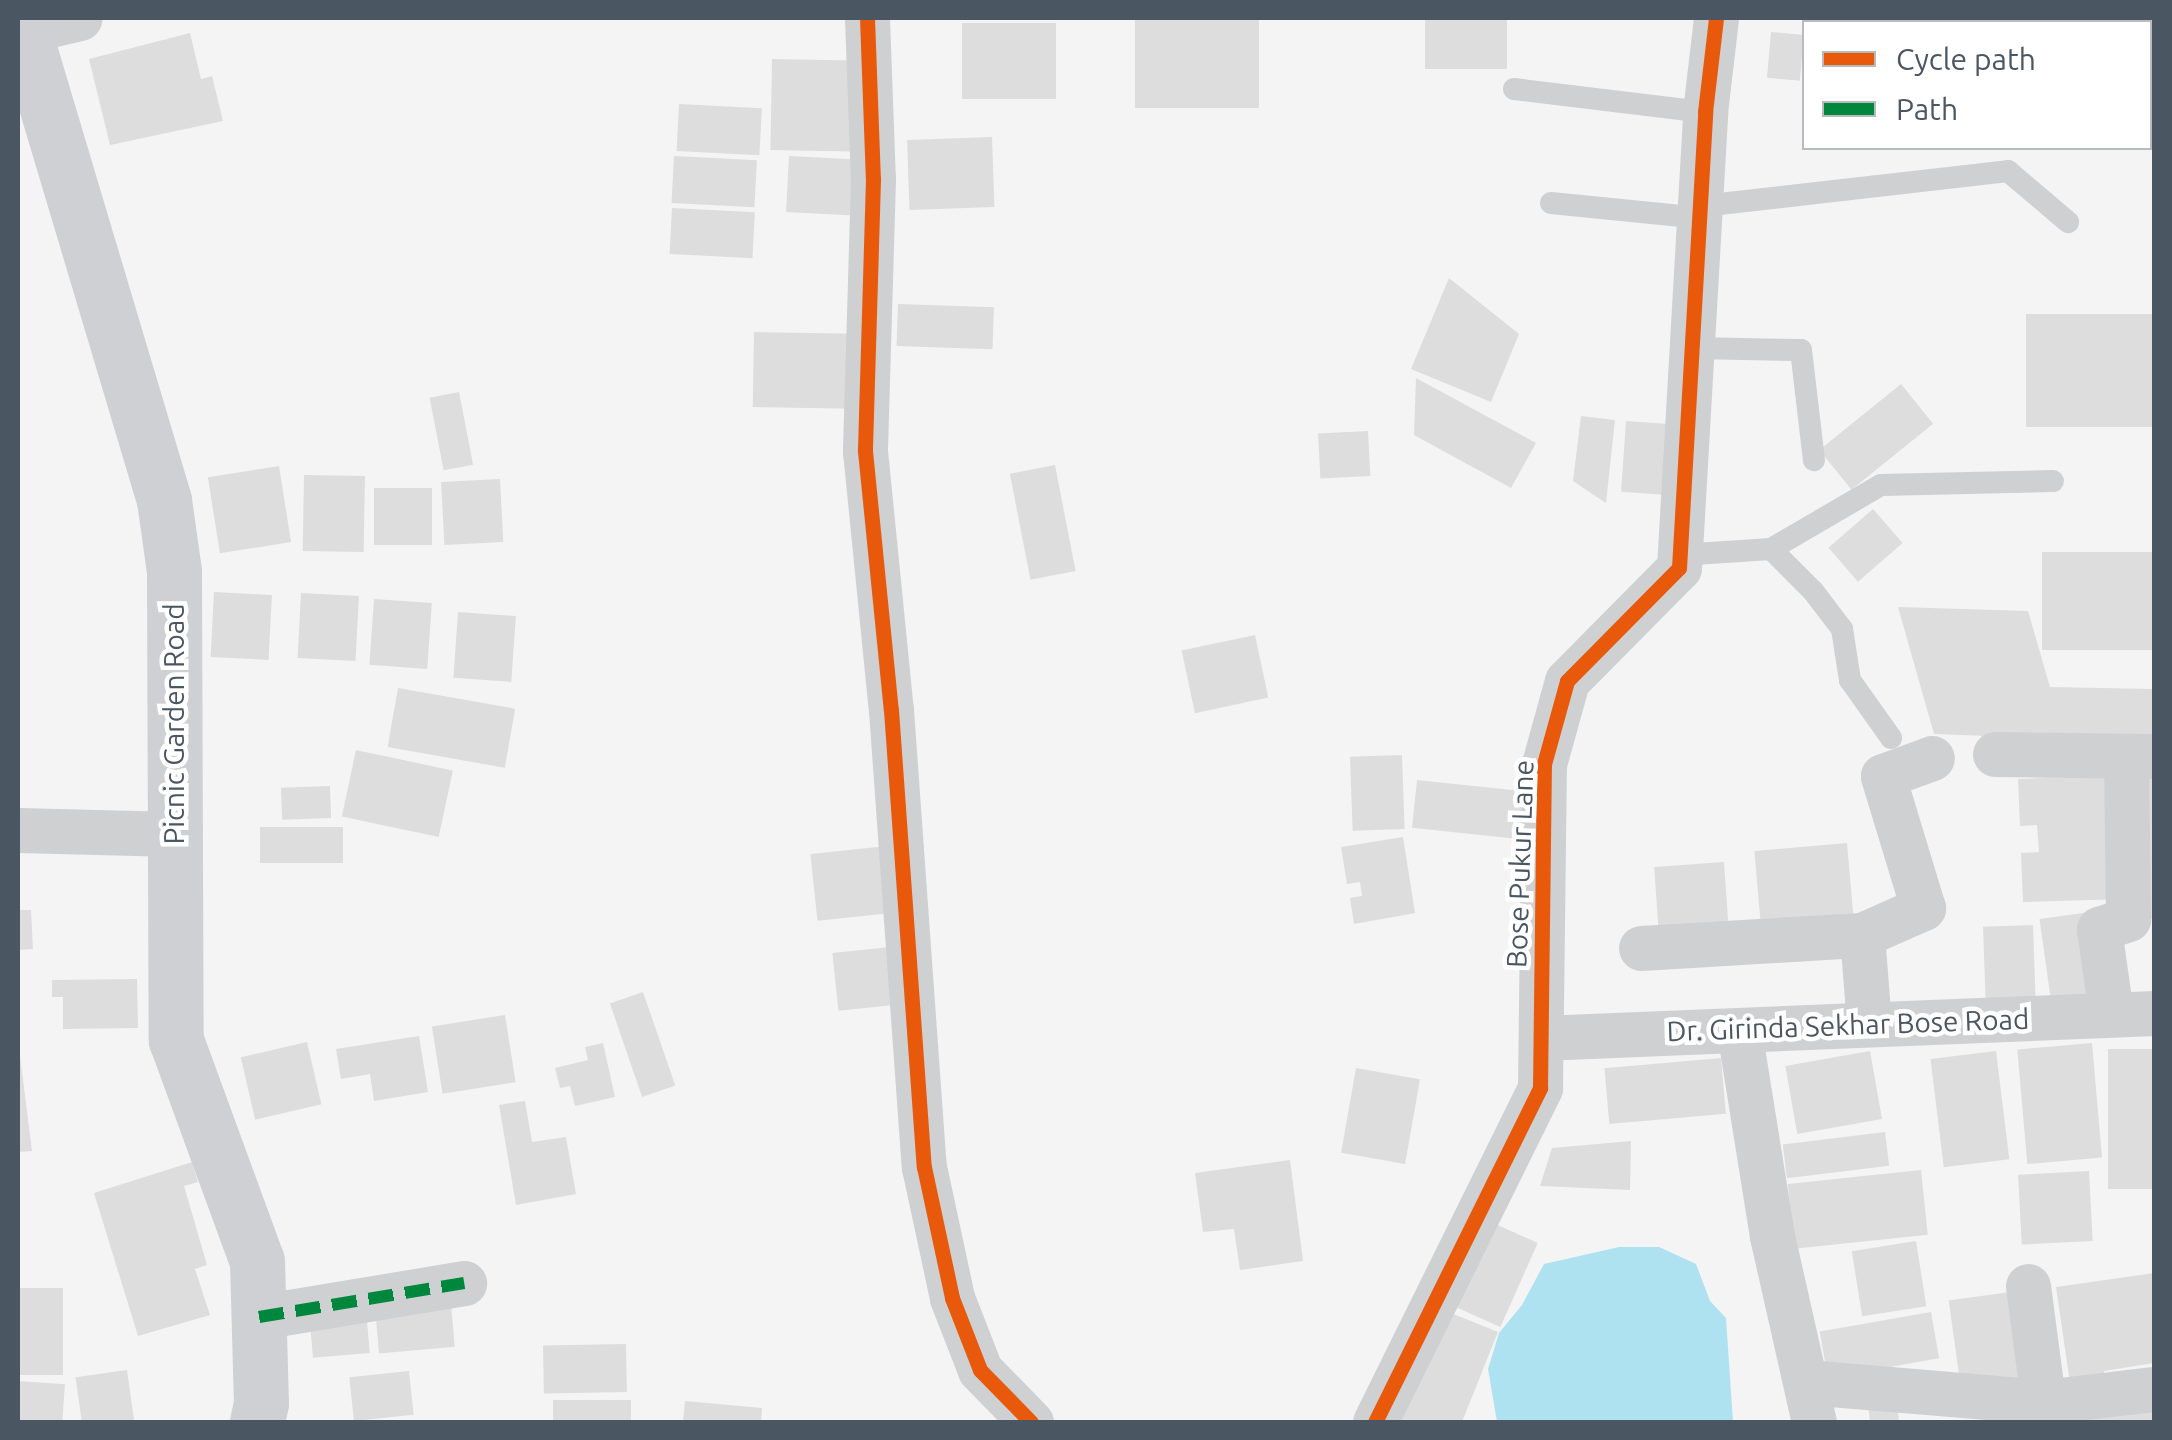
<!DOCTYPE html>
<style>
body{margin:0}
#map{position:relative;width:2172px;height:1440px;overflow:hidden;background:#f4f4f4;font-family:Ubuntu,sans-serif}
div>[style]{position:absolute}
.water>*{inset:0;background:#aee2f0}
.building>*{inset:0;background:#ddddde;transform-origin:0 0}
.service>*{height:22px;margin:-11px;padding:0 11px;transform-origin:11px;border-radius:11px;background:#ced0d2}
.minor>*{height:45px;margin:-22.5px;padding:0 22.5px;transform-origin:22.5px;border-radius:22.5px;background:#ced0d2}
.secondary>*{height:55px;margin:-27.5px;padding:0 27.5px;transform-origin:27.5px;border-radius:27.5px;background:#ced0d4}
.quiet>*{height:12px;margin-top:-6px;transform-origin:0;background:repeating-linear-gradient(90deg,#00873e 0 25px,transparent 0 37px)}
.cycleway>*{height:15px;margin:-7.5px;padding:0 7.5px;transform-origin:7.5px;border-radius:7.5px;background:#e8590c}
span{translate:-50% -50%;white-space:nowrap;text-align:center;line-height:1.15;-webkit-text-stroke:9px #fff;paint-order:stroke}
.street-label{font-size:28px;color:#4a5661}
.frame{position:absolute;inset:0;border:20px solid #4a5661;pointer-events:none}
.legend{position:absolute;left:1802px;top:20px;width:350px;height:130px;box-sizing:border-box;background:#fff;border:2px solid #b7bbc0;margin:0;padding:12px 18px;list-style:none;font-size:30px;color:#4a5661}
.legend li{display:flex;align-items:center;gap:20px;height:50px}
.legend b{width:50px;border:2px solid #b7bbc0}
</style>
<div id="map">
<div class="water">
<div style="clip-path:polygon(1619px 1247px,1659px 1247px,1696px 1264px,1710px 1301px,1726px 1318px,1733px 1422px,1497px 1422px,1488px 1369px,1499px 1333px,1522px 1305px,1544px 1264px)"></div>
</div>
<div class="building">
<div style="left:1135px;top:18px;width:124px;height:90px"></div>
<div style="left:1425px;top:18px;width:82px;height:51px"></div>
<div style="clip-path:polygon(1805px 18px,1841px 18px,1840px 22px)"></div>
<div style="left:962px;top:23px;width:94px;height:76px"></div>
<div style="left:1771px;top:32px;width:33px;height:46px;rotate:5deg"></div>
<div style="clip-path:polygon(190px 33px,201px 79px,212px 76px,223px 121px,110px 145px,89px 59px)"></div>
<div style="left:772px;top:59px;width:80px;height:91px;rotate:1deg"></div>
<div style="left:679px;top:104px;width:83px;height:47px;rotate:3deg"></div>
<div style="left:992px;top:137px;width:70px;height:85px;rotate:88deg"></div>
<div style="left:674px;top:156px;width:83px;height:47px;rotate:3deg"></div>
<div style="left:789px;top:156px;width:68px;height:56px;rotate:3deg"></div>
<div style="left:672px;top:208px;width:83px;height:46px;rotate:3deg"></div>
<div style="clip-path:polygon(1449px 278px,1519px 334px,1491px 402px,1411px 369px)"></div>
<div style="left:898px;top:304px;width:96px;height:42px;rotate:2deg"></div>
<div style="left:2154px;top:314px;width:113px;height:128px;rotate:90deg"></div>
<div style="left:754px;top:332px;width:103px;height:75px;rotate:1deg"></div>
<div style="clip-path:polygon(1416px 378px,1536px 443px,1511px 488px,1414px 435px)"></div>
<div style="left:1901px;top:384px;width:51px;height:105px;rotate:51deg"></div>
<div style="left:459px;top:392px;width:74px;height:30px;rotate:79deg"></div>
<div style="clip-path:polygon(1581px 416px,1615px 420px,1606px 503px,1573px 481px)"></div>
<div style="left:1626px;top:421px;width:60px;height:71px;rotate:4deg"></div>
<div style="left:1368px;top:431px;width:45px;height:50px;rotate:87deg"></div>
<div style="left:1055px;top:465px;width:108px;height:46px;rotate:79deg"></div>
<div style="left:279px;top:466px;width:77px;height:72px;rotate:81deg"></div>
<div style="left:304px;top:475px;width:61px;height:76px;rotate:1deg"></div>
<div style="left:500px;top:479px;width:63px;height:59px;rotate:87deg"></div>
<div style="left:374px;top:488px;width:58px;height:57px"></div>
<div style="left:1873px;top:509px;width:45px;height:59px;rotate:49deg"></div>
<div style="left:2154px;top:552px;width:98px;height:112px;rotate:90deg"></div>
<div style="left:214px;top:592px;width:58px;height:65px;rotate:3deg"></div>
<div style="left:301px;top:593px;width:58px;height:65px;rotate:3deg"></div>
<div style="left:374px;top:599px;width:58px;height:66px;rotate:4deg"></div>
<div style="clip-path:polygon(1898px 607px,2028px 611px,2050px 687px,2154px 689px,2154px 742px,1934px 734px)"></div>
<div style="left:458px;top:612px;width:58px;height:66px;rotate:4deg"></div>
<div style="left:1255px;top:635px;width:64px;height:75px;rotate:78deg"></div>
<div style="left:398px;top:688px;width:119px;height:60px;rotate:10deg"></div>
<div style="left:356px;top:750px;width:99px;height:68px;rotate:12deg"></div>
<div style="left:1402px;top:755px;width:74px;height:52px;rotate:88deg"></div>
<div style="clip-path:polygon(2121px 775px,2125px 899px,2023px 902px,2021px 853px,2039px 852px,2037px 825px,2020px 826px,2018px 779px)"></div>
<div style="clip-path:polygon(2140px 776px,2154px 776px,2154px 919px,2142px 919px)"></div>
<div style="left:1417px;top:780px;width:112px;height:48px;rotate:6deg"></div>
<div style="left:330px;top:786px;width:32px;height:49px;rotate:88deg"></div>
<div style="left:343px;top:827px;width:36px;height:83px;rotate:90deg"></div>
<div style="clip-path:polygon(1403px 837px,1415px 913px,1354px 924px,1350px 898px,1362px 896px,1360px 882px,1347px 884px,1341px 847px)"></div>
<div style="left:1847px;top:843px;width:75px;height:93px;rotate:85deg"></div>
<div style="left:887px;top:846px;width:67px;height:77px;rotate:84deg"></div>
<div style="left:1724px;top:862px;width:69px;height:70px;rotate:86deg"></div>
<div style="clip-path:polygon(18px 910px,31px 910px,33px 949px,18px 950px)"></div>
<div style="left:2090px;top:912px;width:82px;height:51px;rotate:82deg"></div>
<div style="left:2033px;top:925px;width:73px;height:50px;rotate:88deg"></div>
<div style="left:900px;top:946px;width:58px;height:68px;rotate:84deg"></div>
<div style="clip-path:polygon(137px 979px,138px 1028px,63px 1029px,63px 997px,52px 997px,52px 980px)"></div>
<div style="left:643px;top:992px;width:99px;height:35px;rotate:71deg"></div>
<div style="left:505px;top:1015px;width:68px;height:74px;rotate:81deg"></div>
<div style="clip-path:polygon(419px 1036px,428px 1092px,374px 1101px,370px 1074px,341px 1079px,336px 1049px)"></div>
<div style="clip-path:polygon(18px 1040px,32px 1151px,18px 1152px)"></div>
<div style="left:307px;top:1042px;width:64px;height:68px;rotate:77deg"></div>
<div style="clip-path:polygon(603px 1043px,615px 1097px,575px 1106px,570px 1086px,560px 1088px,555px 1068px,588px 1060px,585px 1047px)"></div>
<div style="left:2092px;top:1043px;width:115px;height:75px;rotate:85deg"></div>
<div style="left:2154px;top:1049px;width:140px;height:46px;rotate:90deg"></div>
<div style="left:1870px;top:1051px;width:69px;height:86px;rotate:80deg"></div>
<div style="left:1996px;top:1051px;width:109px;height:66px;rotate:83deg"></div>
<div style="left:1721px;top:1058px;width:56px;height:117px;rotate:85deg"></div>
<div style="left:1356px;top:1068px;width:65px;height:86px;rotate:10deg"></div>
<div style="clip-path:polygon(525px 1101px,532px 1142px,566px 1137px,576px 1194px,516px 1205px,499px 1105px)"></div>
<div style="left:1885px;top:1132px;width:34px;height:103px;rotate:83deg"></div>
<div style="clip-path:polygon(1631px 1141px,1630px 1190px,1540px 1186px,1552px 1148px)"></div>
<div style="clip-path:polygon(1290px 1160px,1303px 1261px,1240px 1270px,1234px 1229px,1203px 1232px,1195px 1173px)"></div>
<div style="clip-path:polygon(192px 1162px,198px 1182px,184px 1186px,207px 1265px,195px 1269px,210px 1315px,138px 1336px,94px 1193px)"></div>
<div style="left:1921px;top:1170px;width:65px;height:134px;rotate:84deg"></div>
<div style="left:2089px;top:1171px;width:70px;height:71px;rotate:87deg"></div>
<div style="left:1493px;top:1223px;width:49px;height:92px;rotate:24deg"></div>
<div style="left:1916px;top:1241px;width:66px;height:65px;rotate:81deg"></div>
<div style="clip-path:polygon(2154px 1273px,2154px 1363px,2104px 1371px,2105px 1378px,2070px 1383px,2056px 1287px)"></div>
<div style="left:18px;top:1288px;width:45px;height:87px"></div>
<div style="left:2017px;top:1291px;width:88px;height:69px;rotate:82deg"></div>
<div style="left:451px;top:1304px;width:43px;height:76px;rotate:85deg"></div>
<div style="clip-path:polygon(1446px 1311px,1498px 1332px,1462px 1422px,1401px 1422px)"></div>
<div style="left:1931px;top:1312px;width:47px;height:113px;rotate:80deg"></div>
<div style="left:367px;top:1321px;width:32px;height:57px;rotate:85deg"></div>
<div style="left:626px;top:1344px;width:48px;height:83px;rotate:89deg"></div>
<div style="left:127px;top:1370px;width:52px;height:52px;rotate:82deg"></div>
<div style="left:409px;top:1371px;width:44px;height:60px;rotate:84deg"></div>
<div style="left:18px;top:1381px;width:47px;height:41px;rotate:4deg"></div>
<div style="clip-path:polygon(1897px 1399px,1899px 1422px,1870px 1422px,1868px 1403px)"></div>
<div style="left:553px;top:1400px;width:78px;height:22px"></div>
<div style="clip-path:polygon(685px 1401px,762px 1408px,761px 1422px,683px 1422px)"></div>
<div style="clip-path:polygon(2154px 1401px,2154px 1422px,2069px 1422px,2068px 1409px)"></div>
</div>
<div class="service">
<div style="left:1514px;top:89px;width:192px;rotate:6.9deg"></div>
<div style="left:1551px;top:203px;width:151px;rotate:5.7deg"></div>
<div style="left:1702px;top:206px;width:308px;rotate:-6.5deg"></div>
<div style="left:2008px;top:171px;width:79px;rotate:40.4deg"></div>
<div style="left:1693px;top:348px;width:108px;rotate:1.1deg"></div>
<div style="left:1801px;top:350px;width:111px;rotate:83.3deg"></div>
<div style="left:1771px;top:549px;width:127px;rotate:-30.2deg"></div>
<div style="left:1881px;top:485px;width:172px;rotate:-1.3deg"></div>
<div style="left:1680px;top:555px;width:91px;rotate:-3.8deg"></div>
<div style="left:1771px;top:549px;width:59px;rotate:45deg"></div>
<div style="left:1813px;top:591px;width:48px;rotate:52.7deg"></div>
<div style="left:1842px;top:629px;width:52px;rotate:81.1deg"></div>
<div style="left:1850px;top:680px;width:71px;rotate:54.7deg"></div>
</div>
<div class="minor">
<div style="left:867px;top:18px;width:161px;rotate:87.9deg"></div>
<div style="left:873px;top:179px;width:272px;rotate:91.7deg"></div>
<div style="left:865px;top:451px;width:260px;rotate:84.3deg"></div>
<div style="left:891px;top:710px;width:458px;rotate:85.9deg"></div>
<div style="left:924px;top:1167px;width:134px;rotate:77.9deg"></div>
<div style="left:952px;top:1298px;width:77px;rotate:68.7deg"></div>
<div style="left:980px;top:1370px;width:73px;rotate:45.6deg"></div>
<div style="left:24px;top:31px;width:57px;rotate:-13.1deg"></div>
<div style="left:1995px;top:754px;width:158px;rotate:0.7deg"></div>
<div style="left:18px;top:830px;width:156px;rotate:1.5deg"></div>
<div style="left:1862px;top:935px;width:89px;rotate:85.5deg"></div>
<div style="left:1641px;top:948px;width:221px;rotate:-3.4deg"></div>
<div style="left:1862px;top:935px;width:67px;rotate:-23.9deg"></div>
<div style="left:1923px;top:908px;width:138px;rotate:-106.9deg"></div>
<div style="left:1883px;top:776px;width:52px;rotate:-20.2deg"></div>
<div style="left:2111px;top:1014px;width:86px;rotate:-98deg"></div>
<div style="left:2099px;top:929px;width:31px;rotate:-19deg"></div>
<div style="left:2128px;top:919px;width:163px;rotate:-90.7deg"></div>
<div style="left:1739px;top:1030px;width:209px;rotate:80.9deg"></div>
<div style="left:1772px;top:1236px;width:191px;rotate:77.3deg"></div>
<div style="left:1541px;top:1038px;width:614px;rotate:-2.34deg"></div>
<div style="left:2028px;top:1286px;width:137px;rotate:82.5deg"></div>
<div style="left:259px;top:1317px;width:208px;rotate:-9.4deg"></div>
<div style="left:1807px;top:1382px;width:237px;rotate:4.8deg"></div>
<div style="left:2043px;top:1402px;width:112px;rotate:-6.7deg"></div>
<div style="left:1375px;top:1422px;width:373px;rotate:-63.7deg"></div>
<div style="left:1540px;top:1088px;width:324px;rotate:-89.3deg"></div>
<div style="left:1544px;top:764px;width:86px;rotate:-74.5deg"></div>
<div style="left:1567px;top:681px;width:159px;rotate:-45.3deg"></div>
<div style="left:1679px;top:568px;width:457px;rotate:-86.7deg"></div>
<div style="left:1705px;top:112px;width:95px;rotate:-83.3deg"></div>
</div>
<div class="secondary">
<div style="left:20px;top:18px;width:503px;rotate:73.37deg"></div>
<div style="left:164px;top:500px;width:72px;rotate:82deg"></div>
<div style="left:174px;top:571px;width:469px;rotate:89.8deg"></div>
<div style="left:176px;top:1040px;width:235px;rotate:69.9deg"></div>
<div style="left:257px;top:1261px;width:142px;rotate:88.4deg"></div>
<div style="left:261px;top:1403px;width:19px;rotate:102deg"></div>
</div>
<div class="quiet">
<div style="left:259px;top:1317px;width:208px;rotate:-9.4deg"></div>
</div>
<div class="cycleway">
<div style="left:867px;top:18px;width:161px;rotate:87.9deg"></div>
<div style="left:873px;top:179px;width:272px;rotate:91.7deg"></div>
<div style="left:865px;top:451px;width:260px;rotate:84.3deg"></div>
<div style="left:891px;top:710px;width:458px;rotate:85.9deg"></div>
<div style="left:924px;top:1167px;width:134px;rotate:77.9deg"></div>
<div style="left:952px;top:1298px;width:77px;rotate:68.7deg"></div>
<div style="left:980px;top:1370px;width:73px;rotate:45.6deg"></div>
<div style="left:1375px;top:1422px;width:373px;rotate:-63.7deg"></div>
<div style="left:1540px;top:1088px;width:324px;rotate:-89.3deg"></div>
<div style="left:1544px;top:764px;width:86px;rotate:-74.5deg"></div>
<div style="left:1567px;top:681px;width:159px;rotate:-45.3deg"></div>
<div style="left:1679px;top:568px;width:457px;rotate:-86.7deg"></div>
<div style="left:1705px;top:112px;width:95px;rotate:-83.3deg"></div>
</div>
<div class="street-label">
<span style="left:174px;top:724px;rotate:-90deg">Picnic Garden Road</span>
<span style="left:1520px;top:864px;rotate:-88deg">Bose Pukur Lane</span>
<span style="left:1848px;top:1025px;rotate:-2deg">Dr. Girinda Sekhar Bose Road</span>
</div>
<div class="frame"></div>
<ul class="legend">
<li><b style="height:12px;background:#e8590c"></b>Cycle path</li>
<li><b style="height:12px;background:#00873e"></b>Path</li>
</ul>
</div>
